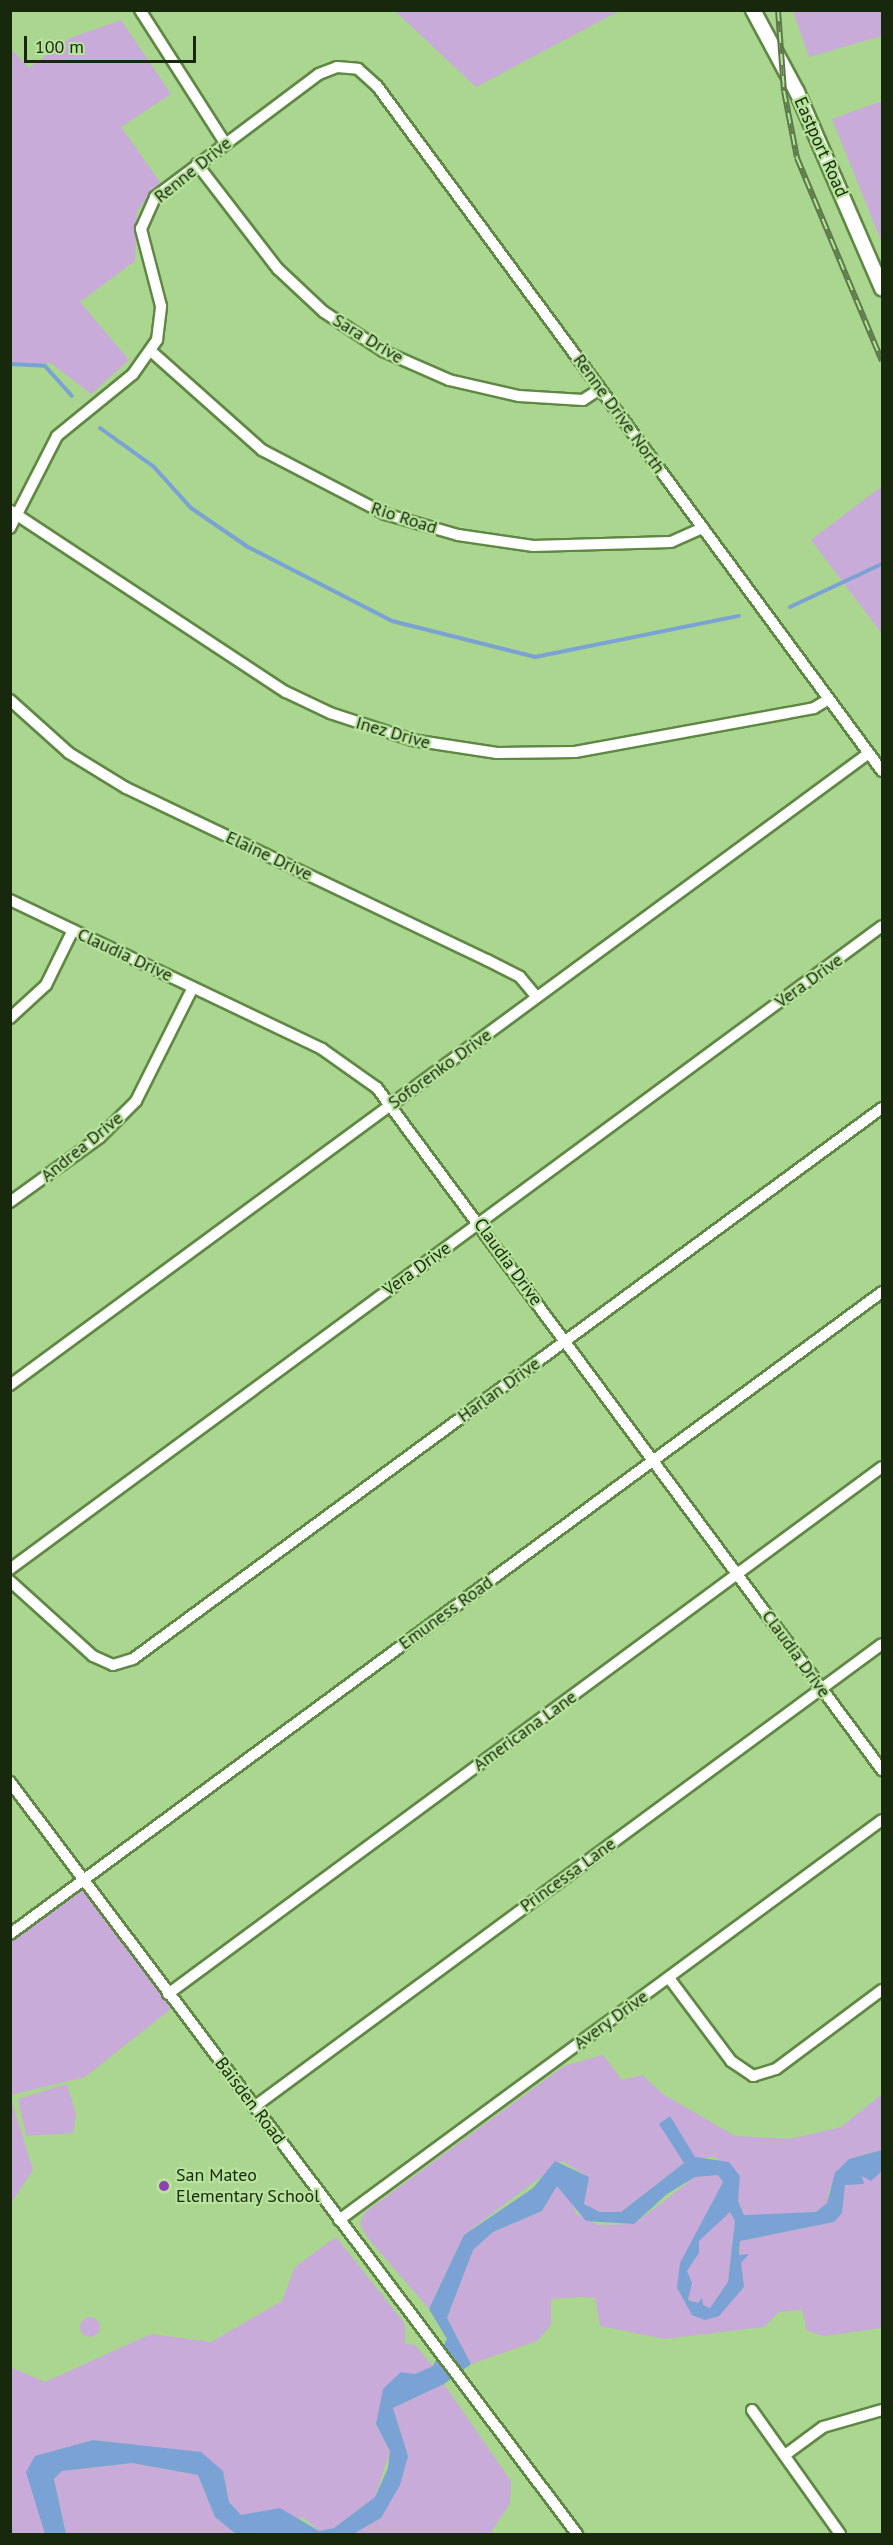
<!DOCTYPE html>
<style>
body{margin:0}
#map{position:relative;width:893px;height:2545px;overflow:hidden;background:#aad68f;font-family:"PT Sans",sans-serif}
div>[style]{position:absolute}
.green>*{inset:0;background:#c9abd9}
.round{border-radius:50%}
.water>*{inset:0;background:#7aa2d4}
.stream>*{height:4px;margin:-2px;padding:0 2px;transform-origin:2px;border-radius:2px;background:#7aa2d4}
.roads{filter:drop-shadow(2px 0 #608845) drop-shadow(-2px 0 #608845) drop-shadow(0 2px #608845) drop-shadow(0 -2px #608845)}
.minor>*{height:10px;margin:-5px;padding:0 5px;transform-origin:5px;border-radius:5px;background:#fff}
.tertiary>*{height:14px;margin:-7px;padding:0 7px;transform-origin:7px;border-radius:7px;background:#fff}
.rail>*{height:6px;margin-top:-3px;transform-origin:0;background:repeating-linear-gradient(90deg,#b7e39c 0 11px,#5c7949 0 22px);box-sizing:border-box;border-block:2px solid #5c7949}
.dots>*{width:16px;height:16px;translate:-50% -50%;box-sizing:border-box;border:3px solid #b7e39c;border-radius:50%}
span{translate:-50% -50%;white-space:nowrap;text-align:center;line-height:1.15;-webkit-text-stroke:4.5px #b7e39c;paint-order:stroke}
.street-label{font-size:18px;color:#18280c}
.poi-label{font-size:18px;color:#18280c}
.left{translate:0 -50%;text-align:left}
.frame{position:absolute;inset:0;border:12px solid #18280c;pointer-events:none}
.scale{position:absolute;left:24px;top:36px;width:172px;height:27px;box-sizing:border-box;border:3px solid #18280c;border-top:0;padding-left:8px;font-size:18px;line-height:21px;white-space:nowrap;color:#18280c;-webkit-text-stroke:4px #b7e39c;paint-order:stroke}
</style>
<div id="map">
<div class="green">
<div style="clip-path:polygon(395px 11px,619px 11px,476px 87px)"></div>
<div style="clip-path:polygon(793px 11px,882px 11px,882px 36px,809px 57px)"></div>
<div style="clip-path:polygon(121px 20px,171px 94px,121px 127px,160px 182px,137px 211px,135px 261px,80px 302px,129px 360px,91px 394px,51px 363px,11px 364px,11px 49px,29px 68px,70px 38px)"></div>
<div style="clip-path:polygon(882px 101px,882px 243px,832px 119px)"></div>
<div style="clip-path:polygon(882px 486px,882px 634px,811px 540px)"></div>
<div style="clip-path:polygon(81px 1887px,172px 2008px,85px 2077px,11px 2095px,11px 1939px)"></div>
<div style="clip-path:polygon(603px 2055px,622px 2080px,642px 2075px,663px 2094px,735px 2136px,790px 2139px,841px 2127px,882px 2094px,882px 2150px,849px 2159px,829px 2190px,827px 2203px,816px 2212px,758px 2216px,744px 2215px,738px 2201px,740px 2176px,713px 2156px,684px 2163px,621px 2212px,600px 2212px,584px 2204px,589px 2177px,562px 2161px,464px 2235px,429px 2309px,367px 2237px,360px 2224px,365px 2212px,564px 2066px)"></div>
<div style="clip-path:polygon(67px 2084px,76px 2114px,73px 2133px,26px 2136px,18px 2099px)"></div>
<div style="clip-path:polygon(10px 2096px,33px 2170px,11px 2203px,10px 2203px)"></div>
<div style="clip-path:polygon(882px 2171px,882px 2328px,824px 2336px,807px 2331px,802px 2310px,779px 2312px,764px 2327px,664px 2339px,600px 2326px,595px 2298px,581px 2297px,551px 2299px,551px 2325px,537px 2341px,471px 2364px,447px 2318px,473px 2250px,493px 2232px,542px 2211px,557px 2186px,566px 2190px,577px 2214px,598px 2225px,634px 2224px,695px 2177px,718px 2175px,723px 2182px,677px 2288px,705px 2320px,740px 2263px,740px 2241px,834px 2222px,845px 2185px,863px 2183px,862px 2176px)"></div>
<div style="clip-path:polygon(730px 2212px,735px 2221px,728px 2282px,711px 2308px,688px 2300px,687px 2271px,699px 2253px,699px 2240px)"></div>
<div style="clip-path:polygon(336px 2237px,405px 2324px,405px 2344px,415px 2345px,433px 2366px,415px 2374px,376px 2424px,390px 2451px,375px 2497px,334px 2528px,319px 2531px,304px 2518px,241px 2515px,229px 2502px,223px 2471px,129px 2444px,93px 2440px,36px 2456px,45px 2534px,11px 2534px,10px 2367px,45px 2382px,151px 2334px,211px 2342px,282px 2301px,295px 2267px)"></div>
<div class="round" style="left:80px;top:2317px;width:20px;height:20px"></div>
<div style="clip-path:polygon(444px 2384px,511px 2481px,510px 2503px,490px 2534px,353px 2534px,381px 2518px,408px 2456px,393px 2408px)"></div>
<div style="clip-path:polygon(132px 2463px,198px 2475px,215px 2516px,236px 2534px,66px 2534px,54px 2479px,62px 2471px)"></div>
</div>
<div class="water">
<div style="clip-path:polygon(evenodd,670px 2116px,695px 2157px,729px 2162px,740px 2176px,738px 2201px,744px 2215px,816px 2212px,827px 2203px,835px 2173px,849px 2159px,882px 2150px,882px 2171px,871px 2181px,862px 2176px,864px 2184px,845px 2185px,842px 2213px,834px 2222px,740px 2241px,739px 2255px,749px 2254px,741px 2263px,744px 2287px,719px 2316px,705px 2320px,692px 2315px,677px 2288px,680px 2263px,723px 2182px,718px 2175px,695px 2177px,667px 2194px,634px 2224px,586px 2221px,557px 2186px,542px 2211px,493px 2232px,473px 2250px,447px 2318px,471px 2364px,444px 2384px,393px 2408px,408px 2456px,400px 2485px,381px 2518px,353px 2534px,236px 2534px,215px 2517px,198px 2475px,132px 2463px,62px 2471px,54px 2479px,66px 2534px,45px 2534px,26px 2472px,35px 2456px,93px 2440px,201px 2452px,223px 2471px,229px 2502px,241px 2515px,280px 2508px,319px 2531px,334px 2528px,375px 2497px,388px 2468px,390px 2451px,376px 2424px,383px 2389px,401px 2372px,415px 2374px,433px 2366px,447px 2339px,429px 2309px,464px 2235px,533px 2188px,555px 2161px,589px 2177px,584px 2204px,600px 2212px,621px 2212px,684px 2163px,659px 2124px,670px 2116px,730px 2212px,735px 2221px,728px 2282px,710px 2308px,703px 2305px,702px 2298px,698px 2303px,688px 2300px,692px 2283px,687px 2271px,699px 2253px,699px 2241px,730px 2212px)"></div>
</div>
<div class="stream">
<div style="left:10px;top:364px;width:35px;rotate:3deg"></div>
<div style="left:45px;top:366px;width:40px;rotate:48deg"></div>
<div style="left:100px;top:428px;width:67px;rotate:35.8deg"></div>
<div style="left:154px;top:467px;width:55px;rotate:47.9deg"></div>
<div style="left:191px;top:508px;width:69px;rotate:34.4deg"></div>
<div style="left:248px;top:547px;width:162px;rotate:27.2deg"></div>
<div style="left:392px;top:621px;width:147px;rotate:14.1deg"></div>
<div style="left:535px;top:657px;width:208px;rotate:-11.4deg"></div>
<div style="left:790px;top:607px;width:102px;rotate:-25.1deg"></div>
</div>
<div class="roads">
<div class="minor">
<div style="left:140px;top:10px;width:158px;rotate:57.4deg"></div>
<div style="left:197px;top:164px;width:133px;rotate:52.4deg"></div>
<div style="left:278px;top:269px;width:63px;rotate:43.1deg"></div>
<div style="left:324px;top:312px;width:71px;rotate:33.5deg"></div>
<div style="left:383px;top:351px;width:72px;rotate:23.7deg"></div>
<div style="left:449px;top:380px;width:72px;rotate:12.9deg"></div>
<div style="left:519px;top:396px;width:64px;rotate:3.6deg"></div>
<div style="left:583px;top:400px;width:20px;rotate:-33deg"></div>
<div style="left:151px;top:351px;width:149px;rotate:41.7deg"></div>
<div style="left:262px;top:450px;width:139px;rotate:27.5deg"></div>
<div style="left:385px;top:514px;width:76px;rotate:16deg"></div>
<div style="left:458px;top:535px;width:76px;rotate:8.3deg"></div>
<div style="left:533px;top:546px;width:138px;rotate:-1.7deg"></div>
<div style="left:671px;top:542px;width:35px;rotate:-24deg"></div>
<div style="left:11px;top:511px;width:329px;rotate:33.4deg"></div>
<div style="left:286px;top:692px;width:49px;rotate:25.5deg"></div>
<div style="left:330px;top:713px;width:86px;rotate:18.2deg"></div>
<div style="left:412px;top:740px;width:86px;rotate:8.7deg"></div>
<div style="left:497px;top:753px;width:78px;rotate:-0.7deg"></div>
<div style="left:575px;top:752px;width:243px;rotate:-10.4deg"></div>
<div style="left:814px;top:708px;width:17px;rotate:-31deg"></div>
<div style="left:10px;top:528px;width:103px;rotate:-62.9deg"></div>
<div style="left:57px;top:436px;width:98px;rotate:-39.2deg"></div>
<div style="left:133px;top:374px;width:42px;rotate:-54.8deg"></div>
<div style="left:157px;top:340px;width:34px;rotate:-83deg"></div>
<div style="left:161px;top:306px;width:80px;rotate:-104.6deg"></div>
<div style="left:141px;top:229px;width:35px;rotate:-66deg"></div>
<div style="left:155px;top:197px;width:205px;rotate:-36.9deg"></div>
<div style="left:319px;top:74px;width:19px;rotate:-21deg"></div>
<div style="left:337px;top:67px;width:21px;rotate:5deg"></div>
<div style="left:358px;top:69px;width:25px;rotate:42deg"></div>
<div style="left:377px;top:86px;width:851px;rotate:53.6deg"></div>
<div style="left:10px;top:700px;width:79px;rotate:41.9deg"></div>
<div style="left:69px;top:753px;width:67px;rotate:31.6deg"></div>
<div style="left:126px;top:788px;width:400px;rotate:25.5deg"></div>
<div style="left:487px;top:960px;width:37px;rotate:27deg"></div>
<div style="left:520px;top:977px;width:26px;rotate:50deg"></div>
<div style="left:10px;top:900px;width:346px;rotate:25.5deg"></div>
<div style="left:322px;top:1049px;width:67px;rotate:35.3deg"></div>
<div style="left:377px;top:1088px;width:849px;rotate:53.48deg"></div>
<div style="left:10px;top:1018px;width:49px;rotate:-42.5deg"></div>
<div style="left:46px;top:985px;width:61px;rotate:-63.9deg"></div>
<div style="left:10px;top:1202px;width:111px;rotate:-35.8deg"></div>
<div style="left:100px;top:1137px;width:51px;rotate:-45deg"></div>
<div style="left:136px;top:1101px;width:127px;rotate:-63.4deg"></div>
<div style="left:10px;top:1385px;width:1066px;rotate:-36.34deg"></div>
<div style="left:10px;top:1569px;width:1083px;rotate:-36.4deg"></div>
<div style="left:10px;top:1581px;width:112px;rotate:42.1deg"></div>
<div style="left:93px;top:1656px;width:22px;rotate:24deg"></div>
<div style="left:113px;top:1665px;width:21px;rotate:-17deg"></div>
<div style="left:133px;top:1659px;width:930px;rotate:-36.34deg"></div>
<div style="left:10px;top:1782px;width:942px;rotate:52.98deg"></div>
<div style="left:10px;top:1934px;width:1083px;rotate:-36.36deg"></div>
<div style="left:669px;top:1978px;width:104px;rotate:53.2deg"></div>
<div style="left:731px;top:2061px;width:27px;rotate:34deg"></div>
<div style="left:753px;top:2076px;width:24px;rotate:-17deg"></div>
<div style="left:776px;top:2069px;width:132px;rotate:-36.7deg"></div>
<div style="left:168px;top:1994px;width:887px;rotate:-36.43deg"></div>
<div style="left:254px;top:2107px;width:780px;rotate:-36.4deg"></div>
<div style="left:339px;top:2220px;width:674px;rotate:-36.38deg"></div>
<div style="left:752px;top:2410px;width:152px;rotate:54.6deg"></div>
<div style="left:785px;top:2455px;width:47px;rotate:-36.4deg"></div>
<div style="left:823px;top:2427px;width:61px;rotate:-16.1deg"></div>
</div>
<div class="tertiary">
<div style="left:753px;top:10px;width:93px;rotate:61.8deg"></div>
<div style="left:797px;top:92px;width:214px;rotate:66.6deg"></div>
</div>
</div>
<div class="rail">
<div style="left:778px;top:10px;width:81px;rotate:85.8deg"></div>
<div style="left:784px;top:91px;width:68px;rotate:79deg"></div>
<div style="left:797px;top:158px;width:220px;rotate:67.3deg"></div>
</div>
<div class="dots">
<div style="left:164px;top:2186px;background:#8f40b1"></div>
</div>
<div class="street-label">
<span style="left:821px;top:147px;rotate:66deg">Eastport Road</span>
<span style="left:193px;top:170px;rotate:-39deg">Renne Drive</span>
<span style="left:368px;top:339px;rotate:31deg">Sara Drive</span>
<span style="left:619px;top:414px;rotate:54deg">Renne Drive North</span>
<span style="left:404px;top:518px;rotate:18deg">Rio Road</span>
<span style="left:393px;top:733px;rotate:16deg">Inez Drive</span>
<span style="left:269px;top:856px;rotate:25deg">Elaine Drive</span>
<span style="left:125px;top:955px;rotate:25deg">Claudia Drive</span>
<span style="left:809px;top:981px;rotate:-36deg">Vera Drive</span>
<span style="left:440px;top:1069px;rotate:-36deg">Soforenko Drive</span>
<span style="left:82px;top:1147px;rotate:-39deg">Andrea Drive</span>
<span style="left:508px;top:1262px;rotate:54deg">Claudia Drive</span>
<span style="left:417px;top:1269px;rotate:-36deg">Vera Drive</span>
<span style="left:499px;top:1390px;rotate:-36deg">Harlan Drive</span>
<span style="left:446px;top:1613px;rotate:-36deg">Emuness Road</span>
<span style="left:796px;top:1654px;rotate:54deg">Claudia Drive</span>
<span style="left:525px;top:1731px;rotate:-36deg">Americana Lane</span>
<span style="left:568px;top:1875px;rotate:-36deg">Princessa Lane</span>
<span style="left:611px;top:2020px;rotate:-36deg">Avery Drive</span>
<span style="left:250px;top:2101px;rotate:53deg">Baisden Road</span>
</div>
<div class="poi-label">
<span class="left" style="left:176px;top:2186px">San Mateo<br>Elementary School</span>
</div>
<div class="frame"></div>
<div class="scale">100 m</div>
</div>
